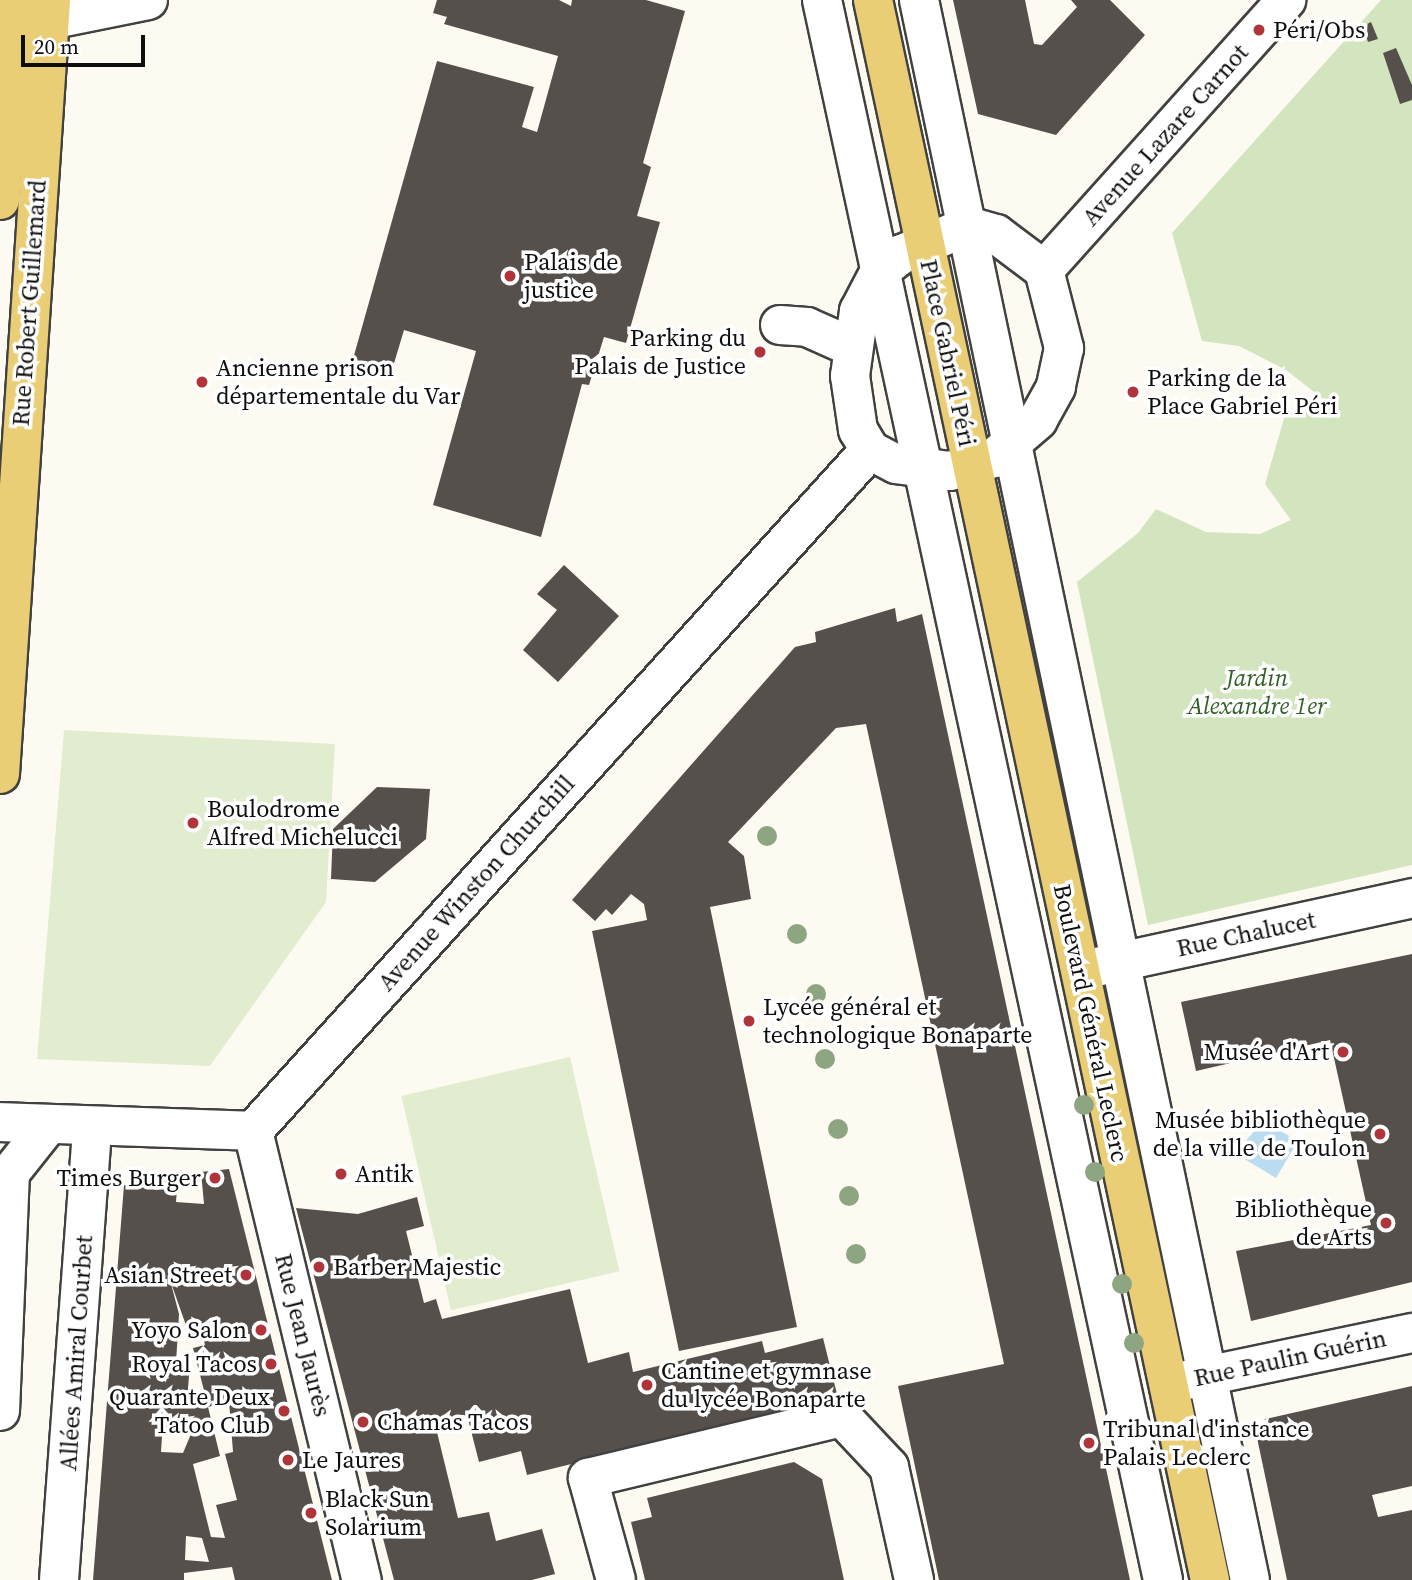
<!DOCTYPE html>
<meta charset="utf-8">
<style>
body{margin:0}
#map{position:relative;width:1412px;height:1580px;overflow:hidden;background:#fdfbf1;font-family:"Source Serif 4",serif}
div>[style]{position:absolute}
.green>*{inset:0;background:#d2e5be}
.pitch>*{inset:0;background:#e2edcf;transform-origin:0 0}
.water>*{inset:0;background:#bbdcf0}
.building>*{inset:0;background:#56504c}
.roads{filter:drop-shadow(2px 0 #414141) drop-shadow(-2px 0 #414141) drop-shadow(0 2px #414141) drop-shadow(0 -2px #414141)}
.minor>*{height:38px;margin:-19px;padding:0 19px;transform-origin:19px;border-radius:19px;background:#fff}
.major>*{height:38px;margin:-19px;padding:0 19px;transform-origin:19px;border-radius:19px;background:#eace75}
.trees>*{width:20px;height:20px;margin:-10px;border-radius:50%;background:#8da581}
.dots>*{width:19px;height:19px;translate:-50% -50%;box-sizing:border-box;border:4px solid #fff;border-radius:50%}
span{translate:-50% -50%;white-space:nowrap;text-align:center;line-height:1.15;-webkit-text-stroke:7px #fff;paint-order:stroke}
.poi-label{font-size:24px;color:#0e0e0e}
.left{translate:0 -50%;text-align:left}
.right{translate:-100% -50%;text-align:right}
.street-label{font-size:24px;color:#0e0e0e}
.park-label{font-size:24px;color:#315f25;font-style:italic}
.scale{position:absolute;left:21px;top:35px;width:124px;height:32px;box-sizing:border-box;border:4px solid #0e0e0e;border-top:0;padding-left:9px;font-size:21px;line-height:24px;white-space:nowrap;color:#0e0e0e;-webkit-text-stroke:5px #fff;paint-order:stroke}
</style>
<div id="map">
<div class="green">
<div style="clip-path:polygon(1381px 0,1412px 0,1412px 865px,1148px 925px,1077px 582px,1138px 533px,1156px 509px,1206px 532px,1260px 534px,1291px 520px,1265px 484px,1285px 415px,1323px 399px,1286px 370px,1239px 346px,1202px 341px,1172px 233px)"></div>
</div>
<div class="pitch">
<div style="clip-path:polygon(64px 730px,335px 744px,326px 902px,210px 1066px,37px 1059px)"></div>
<div style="left:570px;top:1057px;width:220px;height:173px;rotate:77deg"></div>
</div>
<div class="water">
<div style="clip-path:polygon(1263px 1121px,1298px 1141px,1276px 1178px,1241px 1157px,1243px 1144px)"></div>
</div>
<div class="building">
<div style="clip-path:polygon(437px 0,559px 0,571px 6px,572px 0,646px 0,685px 11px,643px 163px,651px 167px,637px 216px,660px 222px,626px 343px,604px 337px,589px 385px,582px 384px,541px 537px,433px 505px,476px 351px,404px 330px,392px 370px,353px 359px,437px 61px,534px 87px,522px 127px,537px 132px,558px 56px,444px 24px,447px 17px,433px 13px)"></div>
<div style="clip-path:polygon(953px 0,1025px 0,1034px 44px,1042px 45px,1077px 7px,1071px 0,1110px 0,1145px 35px,1056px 135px,978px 114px)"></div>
<div style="clip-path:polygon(1371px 22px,1378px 39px,1368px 42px,1363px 26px)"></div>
<div style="clip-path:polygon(1396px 48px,1412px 85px,1412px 100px,1400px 104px,1383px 53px)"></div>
<div style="clip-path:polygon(564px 565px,619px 616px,558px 682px,523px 650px,557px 610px,537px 594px)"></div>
<div style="clip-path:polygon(895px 608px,897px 622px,922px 614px,1130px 1580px,939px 1580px,898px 1386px,1004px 1364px,866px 724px,836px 728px,728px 842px,744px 856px,751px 899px,710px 907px,797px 1327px,679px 1351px,592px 931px,647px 920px,644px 904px,631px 894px,612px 915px,606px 909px,595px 921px,572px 900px,795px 647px,816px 642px,815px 632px)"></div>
<div style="clip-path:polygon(377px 787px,430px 789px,426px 839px,375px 882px,331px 879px,333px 829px)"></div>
<div style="clip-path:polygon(1412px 954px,1412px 1282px,1251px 1321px,1236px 1251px,1371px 1225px,1330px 1040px,1196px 1071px,1181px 1002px)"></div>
<div style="clip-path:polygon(evenodd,229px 1169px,332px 1580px,235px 1580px,232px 1567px,184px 1573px,184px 1580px,93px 1580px,124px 1185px,177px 1189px,176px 1202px,204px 1204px,201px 1172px,229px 1169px,170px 1280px,188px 1331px,201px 1328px,205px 1345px,193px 1348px,207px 1402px,187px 1403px,190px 1362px,176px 1363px,179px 1314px,170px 1280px,229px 1169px,229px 1401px,233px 1452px,225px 1454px,237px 1500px,216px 1505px,225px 1538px,211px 1537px,193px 1464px,220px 1456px,208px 1407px,229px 1401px,229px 1169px,191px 1434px,183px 1453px,161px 1452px,162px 1436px,191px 1434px,229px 1169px,186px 1536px,202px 1538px,209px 1562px,185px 1560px,186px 1536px)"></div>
<div style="clip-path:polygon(417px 1197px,424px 1226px,406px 1231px,424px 1303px,436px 1299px,442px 1319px,570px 1289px,588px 1363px,629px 1352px,633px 1372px,762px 1341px,765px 1353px,823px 1338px,838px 1398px,527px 1475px,521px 1451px,479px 1462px,467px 1415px,435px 1424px,458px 1518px,489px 1512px,496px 1541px,542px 1529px,555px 1574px,532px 1580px,394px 1580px,296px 1208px,358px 1214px)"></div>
<div style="clip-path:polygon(1412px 1386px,1412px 1486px,1372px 1495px,1378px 1517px,1412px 1510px,1412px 1580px,1287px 1580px,1256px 1433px,1265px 1419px)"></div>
<div style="clip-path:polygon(794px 1462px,822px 1479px,844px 1580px,645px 1580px,631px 1522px,652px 1517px,647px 1498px)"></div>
</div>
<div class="roads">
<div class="minor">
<div style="left:822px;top:0;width:1616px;rotate:77.82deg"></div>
<div style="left:919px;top:0;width:1614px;rotate:78.17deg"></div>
<div style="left:29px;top:43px;width:31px;rotate:-48deg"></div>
<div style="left:50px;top:20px;width:100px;rotate:-11.5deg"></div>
<div style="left:968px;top:226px;width:29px;rotate:16deg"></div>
<div style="left:996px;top:234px;width:60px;rotate:36.9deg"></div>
<div style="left:1044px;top:270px;width:81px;rotate:75.6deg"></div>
<div style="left:1064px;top:348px;width:40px;rotate:102deg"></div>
<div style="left:1056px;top:387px;width:38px;rotate:119deg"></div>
<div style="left:1038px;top:420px;width:58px;rotate:139.2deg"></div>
<div style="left:994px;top:458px;width:46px;rotate:163.5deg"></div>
<div style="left:950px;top:471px;width:54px;rotate:-172.6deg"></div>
<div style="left:896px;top:464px;width:30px;rotate:-152deg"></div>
<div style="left:870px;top:450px;width:23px;rotate:-121deg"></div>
<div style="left:858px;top:430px;width:55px;rotate:-98.4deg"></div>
<div style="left:850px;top:376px;width:66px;rotate:-82.1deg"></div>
<div style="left:859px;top:311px;width:45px;rotate:-62.3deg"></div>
<div style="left:880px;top:271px;width:28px;rotate:-38deg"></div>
<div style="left:902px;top:254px;width:72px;rotate:-23deg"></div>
<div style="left:1044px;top:270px;width:363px;rotate:-48.1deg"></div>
<div style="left:780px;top:325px;width:27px;rotate:4deg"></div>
<div style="left:807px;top:327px;width:49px;rotate:24deg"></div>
<div style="left:1092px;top:968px;width:328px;rotate:-12.3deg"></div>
<div style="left:0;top:1122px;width:253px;rotate:2deg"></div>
<div style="left:253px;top:1131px;width:919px;rotate:-47.82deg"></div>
<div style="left:253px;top:1131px;width:462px;rotate:76.4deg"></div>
<div style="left:1177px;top:1382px;width:240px;rotate:-11.8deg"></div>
<div style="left:0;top:1411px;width:238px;rotate:-87.6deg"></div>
<div style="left:10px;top:1173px;width:61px;rotate:-51.6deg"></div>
<div style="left:59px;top:1580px;width:454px;rotate:-85.8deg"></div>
<div style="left:616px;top:1580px;width:106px;rotate:-105.4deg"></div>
<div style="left:588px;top:1478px;width:261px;rotate:-13.5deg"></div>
<div style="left:842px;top:1417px;width:69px;rotate:46.8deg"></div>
<div style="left:889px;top:1467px;width:116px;rotate:77.5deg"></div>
</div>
<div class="major">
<div style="left:873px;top:0;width:1616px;rotate:77.96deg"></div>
<div style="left:0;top:200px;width:201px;rotate:-85.7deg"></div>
<div style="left:0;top:774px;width:776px;rotate:-86.23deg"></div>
</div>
</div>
<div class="trees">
<div style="left:767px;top:836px"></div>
<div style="left:797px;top:934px"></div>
<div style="left:816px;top:994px"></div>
<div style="left:825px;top:1059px"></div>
<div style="left:1084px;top:1105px"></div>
<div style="left:838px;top:1129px"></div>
<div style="left:1095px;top:1172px"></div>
<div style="left:849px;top:1196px"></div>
<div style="left:856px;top:1254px"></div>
<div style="left:1122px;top:1284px"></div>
<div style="left:1134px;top:1343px"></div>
</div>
<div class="dots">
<div style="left:1259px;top:30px;background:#b0353a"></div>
<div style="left:510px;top:276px;background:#b0353a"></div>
<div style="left:760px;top:352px;background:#b0353a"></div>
<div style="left:202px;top:382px;background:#b0353a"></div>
<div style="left:1133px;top:392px;background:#b0353a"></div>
<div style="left:193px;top:823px;background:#b0353a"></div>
<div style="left:749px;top:1021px;background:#b0353a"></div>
<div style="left:1343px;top:1052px;background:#b0353a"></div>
<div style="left:1380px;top:1134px;background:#b0353a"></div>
<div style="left:341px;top:1174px;background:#b0353a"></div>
<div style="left:215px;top:1178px;background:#b0353a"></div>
<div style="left:1386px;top:1223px;background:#b0353a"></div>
<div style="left:319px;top:1267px;background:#b0353a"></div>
<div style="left:246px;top:1275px;background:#b0353a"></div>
<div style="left:261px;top:1330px;background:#b0353a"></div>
<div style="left:271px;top:1364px;background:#b0353a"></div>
<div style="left:647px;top:1385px;background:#b0353a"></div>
<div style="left:284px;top:1411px;background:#b0353a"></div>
<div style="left:363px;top:1422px;background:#b0353a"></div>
<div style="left:1089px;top:1443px;background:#b0353a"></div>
<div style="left:288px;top:1460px;background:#b0353a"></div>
<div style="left:311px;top:1513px;background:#b0353a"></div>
</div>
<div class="poi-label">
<span class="left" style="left:1273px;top:30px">Péri/Obs</span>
<span class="left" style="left:524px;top:276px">Palais de<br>justice</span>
<span class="right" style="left:746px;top:352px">Parking du<br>Palais de Justice</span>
<span class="left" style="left:216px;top:382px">Ancienne prison<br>départementale du Var</span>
<span class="left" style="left:1147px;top:392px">Parking de la<br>Place Gabriel Péri</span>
<span class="left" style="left:207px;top:823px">Boulodrome<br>Alfred Michelucci</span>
<span class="left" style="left:763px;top:1021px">Lycée général et<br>technologique Bonaparte</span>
<span class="right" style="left:1329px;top:1052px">Musée d'Art</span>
<span class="right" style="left:1366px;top:1134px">Musée bibliothèque<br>de la ville de Toulon</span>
<span class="left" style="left:355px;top:1174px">Antik</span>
<span class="right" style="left:201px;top:1178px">Times Burger</span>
<span class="right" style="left:1372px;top:1223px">Bibliothèque<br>de Arts</span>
<span class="left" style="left:333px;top:1267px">Barber Majestic</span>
<span class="right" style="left:232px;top:1275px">Asian Street</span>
<span class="right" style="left:247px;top:1330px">Yoyo Salon</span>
<span class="right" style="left:257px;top:1364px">Royal Tacos</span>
<span class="left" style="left:661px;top:1385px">Cantine et gymnase<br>du lycée Bonaparte</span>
<span class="right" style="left:270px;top:1411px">Quarante Deux<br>Tatoo Club</span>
<span class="left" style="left:377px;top:1422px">Chamas Tacos</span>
<span class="left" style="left:1103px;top:1443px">Tribunal d'instance<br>Palais Leclerc</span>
<span class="left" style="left:302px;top:1460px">Le Jaures</span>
<span class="left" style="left:325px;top:1513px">Black Sun<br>Solarium</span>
</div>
<div class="street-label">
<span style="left:1165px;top:135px;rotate:-48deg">Avenue Lazare Carnot</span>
<span style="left:29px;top:303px;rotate:-86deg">Rue Robert Guillemard</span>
<span style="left:948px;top:353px;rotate:78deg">Place Gabriel Péri</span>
<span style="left:476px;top:883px;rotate:-48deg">Avenue Winston Churchill</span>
<span style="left:1246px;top:934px;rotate:-12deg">Rue Chalucet</span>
<span style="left:1091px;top:1023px;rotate:78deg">Boulevard Général Leclerc</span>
<span style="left:303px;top:1335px;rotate:76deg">Rue Jean Jaurès</span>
<span style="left:76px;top:1353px;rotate:-86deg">Allées Amiral Courbet</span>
<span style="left:1290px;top:1358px;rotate:-12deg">Rue Paulin Guérin</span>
</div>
<div class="park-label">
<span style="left:1257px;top:692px">Jardin<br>Alexandre 1er</span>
</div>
<div class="scale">20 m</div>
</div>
